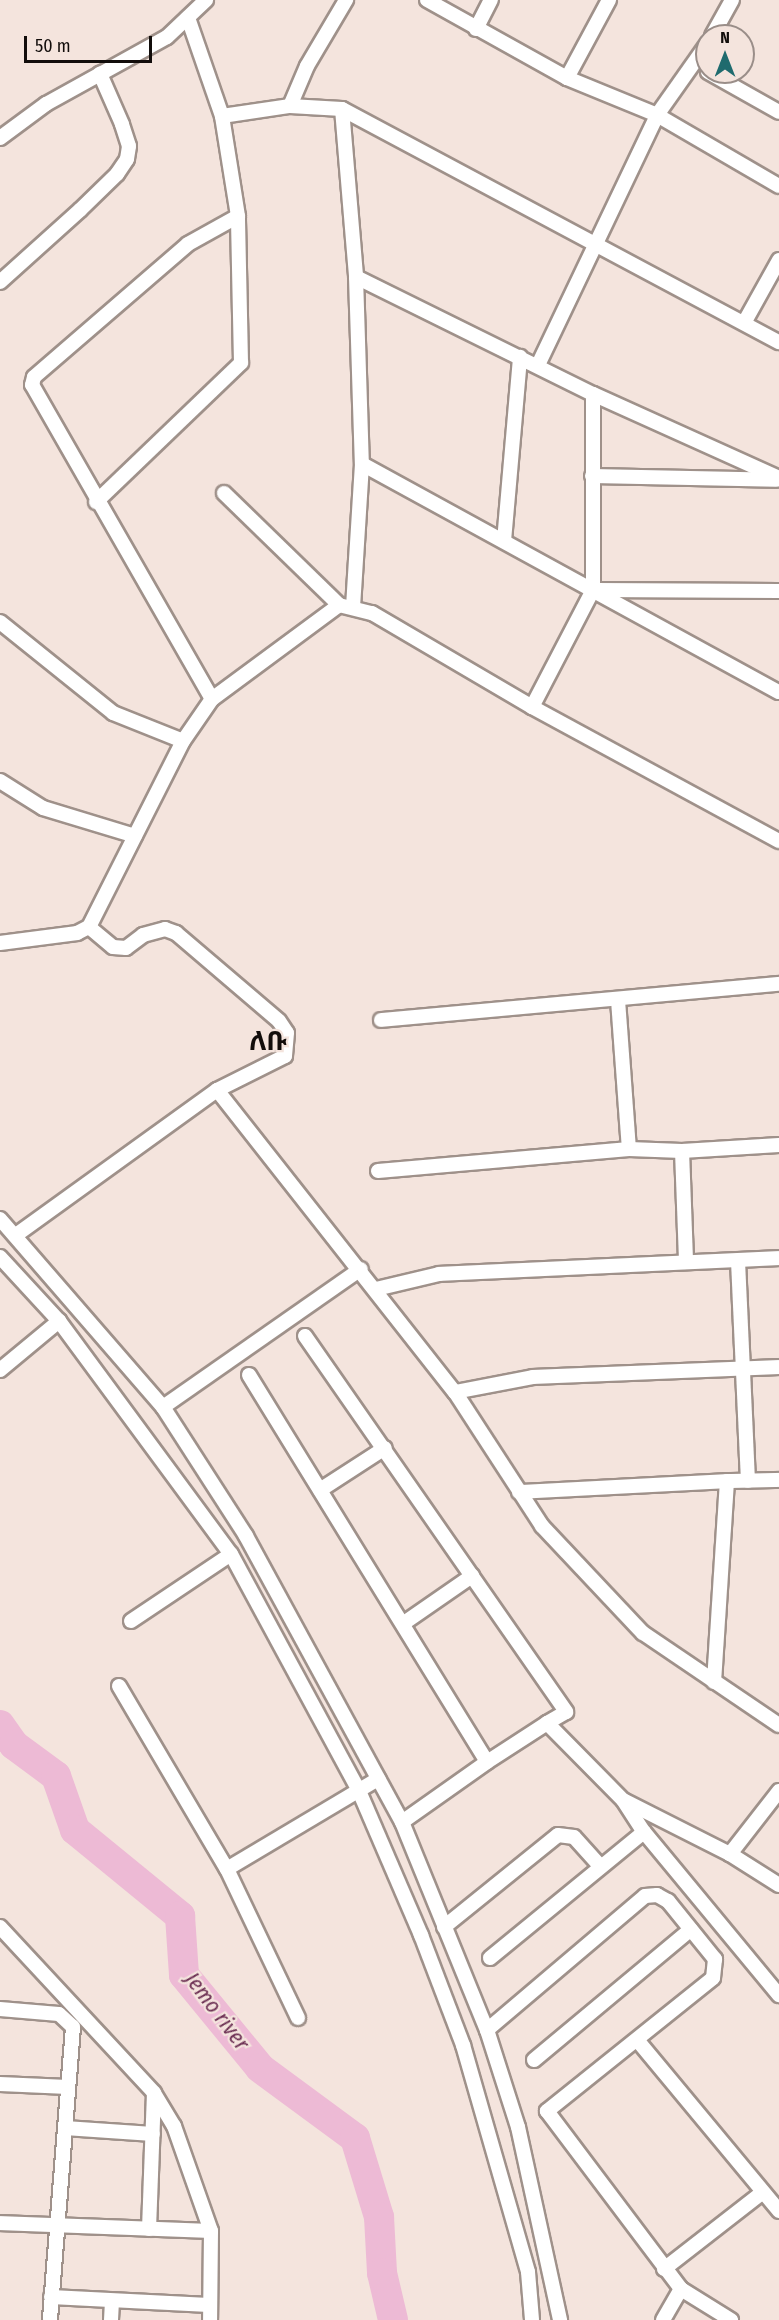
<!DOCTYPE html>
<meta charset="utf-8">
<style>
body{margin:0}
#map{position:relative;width:779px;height:2320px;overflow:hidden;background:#f4e4dd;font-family:"Fira Sans Condensed","Noto Sans Ethiopic",sans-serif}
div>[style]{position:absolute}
.river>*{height:30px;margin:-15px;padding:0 15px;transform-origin:15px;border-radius:15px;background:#edbad5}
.roads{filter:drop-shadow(2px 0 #9f918a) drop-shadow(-2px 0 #9f918a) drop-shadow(0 2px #9f918a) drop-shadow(0 -2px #9f918a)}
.street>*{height:14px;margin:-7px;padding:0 7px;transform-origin:7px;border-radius:7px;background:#fff}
span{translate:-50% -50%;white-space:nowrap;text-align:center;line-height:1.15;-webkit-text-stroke:4.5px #f4e4dd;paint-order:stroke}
.water-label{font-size:22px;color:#6c2f53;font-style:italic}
.district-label{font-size:27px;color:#120d0b;font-weight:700}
.north{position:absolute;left:695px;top:24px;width:60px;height:60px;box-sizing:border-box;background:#f4e4dd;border:2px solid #9a8e89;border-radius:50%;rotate:0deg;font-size:16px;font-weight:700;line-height:24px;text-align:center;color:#120d0b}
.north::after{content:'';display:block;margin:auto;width:21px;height:27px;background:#1f6b6e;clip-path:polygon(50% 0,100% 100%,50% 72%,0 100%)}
.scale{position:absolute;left:24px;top:36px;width:128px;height:27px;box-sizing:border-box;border:3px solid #120d0b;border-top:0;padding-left:8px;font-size:18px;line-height:21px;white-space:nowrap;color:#120d0b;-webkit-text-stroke:4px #f4e4dd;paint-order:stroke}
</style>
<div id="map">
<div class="river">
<div style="left:0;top:1725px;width:24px;rotate:55deg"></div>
<div style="left:14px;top:1745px;width:52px;rotate:36.4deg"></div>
<div style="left:56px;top:1776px;width:57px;rotate:70.6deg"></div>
<div style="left:75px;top:1830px;width:136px;rotate:39.3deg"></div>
<div style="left:180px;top:1916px;width:59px;rotate:86.1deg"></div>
<div style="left:184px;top:1975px;width:120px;rotate:50.7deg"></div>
<div style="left:260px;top:2068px;width:118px;rotate:36.4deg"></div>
<div style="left:355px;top:2138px;width:83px;rotate:73.1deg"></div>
<div style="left:379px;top:2217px;width:56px;rotate:86.9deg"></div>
<div style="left:382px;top:2273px;width:48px;rotate:76.8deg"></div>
</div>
<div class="roads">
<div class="street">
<div style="left:427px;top:0;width:160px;rotate:29.1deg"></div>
<div style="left:567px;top:78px;width:97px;rotate:22.3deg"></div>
<div style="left:657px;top:115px;width:141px;rotate:30.2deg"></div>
<div style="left:476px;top:29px;width:33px;rotate:-63deg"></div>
<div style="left:712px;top:36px;width:41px;rotate:-60.9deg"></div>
<div style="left:708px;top:72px;width:81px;rotate:29.4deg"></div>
<div style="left:567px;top:78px;width:89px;rotate:-61.7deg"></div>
<div style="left:290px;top:106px;width:43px;rotate:-67deg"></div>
<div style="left:307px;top:66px;width:77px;rotate:-59.4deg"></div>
<div style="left:342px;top:109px;width:169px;rotate:85.2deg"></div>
<div style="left:356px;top:277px;width:187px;rotate:88.2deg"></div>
<div style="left:362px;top:464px;width:142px;rotate:93.6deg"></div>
<div style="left:222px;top:116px;width:69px;rotate:-8.4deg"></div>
<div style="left:290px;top:106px;width:52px;rotate:3.3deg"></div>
<div style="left:342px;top:109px;width:495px;rotate:28.1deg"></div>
<div style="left:0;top:138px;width:57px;rotate:-36.5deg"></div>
<div style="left:46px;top:104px;width:138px;rotate:-29deg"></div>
<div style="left:167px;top:37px;width:54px;rotate:-43.5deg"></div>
<div style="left:356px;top:277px;width:264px;rotate:26.3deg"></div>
<div style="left:593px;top:394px;width:204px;rotate:24.3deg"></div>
<div style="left:0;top:282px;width:108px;rotate:-42deg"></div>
<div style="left:80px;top:210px;width:52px;rotate:-44.2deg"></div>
<div style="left:117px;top:174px;width:18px;rotate:-56deg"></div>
<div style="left:127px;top:159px;width:13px;rotate:-81deg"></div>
<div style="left:129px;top:146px;width:23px;rotate:-108deg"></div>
<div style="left:122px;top:124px;width:55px;rotate:-113.7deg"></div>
<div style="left:744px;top:323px;width:72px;rotate:-60.9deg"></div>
<div style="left:538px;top:365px;width:277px;rotate:-64.5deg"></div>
<div style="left:657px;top:115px;width:87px;rotate:-54.8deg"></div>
<div style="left:362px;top:464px;width:475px;rotate:28.7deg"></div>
<div style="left:592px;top:476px;width:184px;rotate:1.2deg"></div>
<div style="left:224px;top:493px;width:161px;rotate:44.2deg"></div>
<div style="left:96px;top:502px;width:201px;rotate:-43.8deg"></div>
<div style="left:241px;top:363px;width:147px;rotate:-91.2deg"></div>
<div style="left:238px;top:216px;width:101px;rotate:-99.1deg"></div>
<div style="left:222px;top:116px;width:104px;rotate:-109.1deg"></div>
<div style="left:504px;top:541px;width:185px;rotate:-85deg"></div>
<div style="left:595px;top:590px;width:184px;rotate:0.3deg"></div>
<div style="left:0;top:622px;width:145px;rotate:38.8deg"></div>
<div style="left:113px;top:713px;width:75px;rotate:21.8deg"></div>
<div style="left:212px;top:699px;width:362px;rotate:-119.8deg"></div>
<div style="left:32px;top:385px;width:8px;rotate:-76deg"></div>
<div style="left:34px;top:377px;width:203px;rotate:-40.8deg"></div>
<div style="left:188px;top:244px;width:57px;rotate:-29.2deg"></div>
<div style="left:532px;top:707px;width:132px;rotate:-62.5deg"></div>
<div style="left:593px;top:590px;width:196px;rotate:-90deg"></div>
<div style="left:0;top:781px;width:51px;rotate:32.1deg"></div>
<div style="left:43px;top:808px;width:96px;rotate:16.9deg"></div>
<div style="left:89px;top:927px;width:31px;rotate:40deg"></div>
<div style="left:113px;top:947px;width:13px;rotate:4deg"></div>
<div style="left:126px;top:948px;width:21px;rotate:-37deg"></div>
<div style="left:143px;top:935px;width:23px;rotate:-15deg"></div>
<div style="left:165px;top:929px;width:12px;rotate:20deg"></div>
<div style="left:176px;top:933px;width:135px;rotate:40.5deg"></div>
<div style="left:279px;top:1021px;width:14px;rotate:56deg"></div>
<div style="left:287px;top:1033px;width:23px;rotate:95deg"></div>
<div style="left:285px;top:1056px;width:76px;rotate:153.4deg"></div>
<div style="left:0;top:943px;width:78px;rotate:-7.4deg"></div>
<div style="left:77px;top:933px;width:13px;rotate:-27deg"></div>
<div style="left:89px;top:927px;width:208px;rotate:-63.2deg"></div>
<div style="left:183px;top:741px;width:51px;rotate:-55.4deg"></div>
<div style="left:212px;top:699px;width:158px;rotate:-36.5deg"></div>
<div style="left:339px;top:605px;width:34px;rotate:14deg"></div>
<div style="left:372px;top:613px;width:186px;rotate:30.4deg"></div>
<div style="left:532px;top:707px;width:281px;rotate:28.5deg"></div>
<div style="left:618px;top:1000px;width:149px;rotate:85.8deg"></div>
<div style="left:381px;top:1020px;width:400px;rotate:-5.2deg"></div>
<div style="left:682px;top:1151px;width:111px;rotate:87.9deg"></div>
<div style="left:378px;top:1171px;width:252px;rotate:-5deg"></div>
<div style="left:629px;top:1149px;width:53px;rotate:2.2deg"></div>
<div style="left:682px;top:1151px;width:97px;rotate:-3.5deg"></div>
<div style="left:0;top:1219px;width:249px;rotate:49.1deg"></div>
<div style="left:163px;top:1407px;width:153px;rotate:57.2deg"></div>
<div style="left:246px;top:1536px;width:326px;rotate:61.4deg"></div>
<div style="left:402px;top:1822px;width:225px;rotate:67.8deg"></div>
<div style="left:487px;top:2030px;width:102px;rotate:72.3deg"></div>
<div style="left:518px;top:2127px;width:198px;rotate:77.7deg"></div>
<div style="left:16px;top:1235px;width:248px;rotate:-35.8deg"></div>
<div style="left:217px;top:1090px;width:385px;rotate:51.8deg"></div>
<div style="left:455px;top:1392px;width:160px;rotate:57deg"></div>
<div style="left:542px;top:1526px;width:147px;rotate:46.7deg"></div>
<div style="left:643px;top:1633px;width:164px;rotate:34.1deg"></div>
<div style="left:0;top:1257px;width:87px;rotate:47.3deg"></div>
<div style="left:59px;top:1321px;width:290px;rotate:53.6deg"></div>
<div style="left:231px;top:1554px;width:269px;rotate:61.6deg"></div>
<div style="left:359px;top:1791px;width:157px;rotate:66.7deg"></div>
<div style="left:421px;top:1935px;width:118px;rotate:69.1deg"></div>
<div style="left:463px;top:2045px;width:236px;rotate:74deg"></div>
<div style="left:528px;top:2272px;width:48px;rotate:85.2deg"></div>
<div style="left:738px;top:1261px;width:220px;rotate:87.4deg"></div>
<div style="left:376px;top:1289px;width:65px;rotate:-13.4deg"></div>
<div style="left:439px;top:1274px;width:340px;rotate:-2.7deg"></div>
<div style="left:305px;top:1336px;width:458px;rotate:55.2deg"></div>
<div style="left:566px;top:1712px;width:22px;rotate:150deg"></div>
<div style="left:547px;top:1723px;width:108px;rotate:45.4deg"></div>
<div style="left:623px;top:1800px;width:38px;rotate:57deg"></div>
<div style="left:644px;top:1832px;width:212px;rotate:50.4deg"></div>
<div style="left:0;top:1370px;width:77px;rotate:-39.7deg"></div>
<div style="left:249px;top:1375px;width:454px;rotate:58.4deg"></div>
<div style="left:487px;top:1762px;width:72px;rotate:-33deg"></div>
<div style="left:455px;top:1392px;width:79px;rotate:-10.9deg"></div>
<div style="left:533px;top:1377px;width:246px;rotate:-2.3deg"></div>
<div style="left:163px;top:1407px;width:241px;rotate:-34.9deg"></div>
<div style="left:320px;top:1490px;width:77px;rotate:-32.9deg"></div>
<div style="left:519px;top:1492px;width:208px;rotate:-3deg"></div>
<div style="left:131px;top:1621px;width:120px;rotate:-33.8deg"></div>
<div style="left:404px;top:1623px;width:83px;rotate:-34.7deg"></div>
<div style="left:714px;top:1682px;width:201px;rotate:-86.3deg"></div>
<div style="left:727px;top:1481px;width:52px;rotate:-1.1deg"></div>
<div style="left:119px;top:1686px;width:212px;rotate:59.5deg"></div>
<div style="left:227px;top:1869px;width:165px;rotate:64.5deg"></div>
<div style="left:779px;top:1791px;width:80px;rotate:127.9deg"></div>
<div style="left:730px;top:1854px;width:58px;rotate:32.3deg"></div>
<div style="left:625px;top:1801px;width:118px;rotate:26.8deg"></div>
<div style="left:402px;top:1822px;width:104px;rotate:-35.2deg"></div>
<div style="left:227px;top:1869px;width:176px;rotate:-30.8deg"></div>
<div style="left:0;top:1927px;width:226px;rotate:47.1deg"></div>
<div style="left:154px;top:2093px;width:39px;rotate:59deg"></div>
<div style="left:174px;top:2126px;width:111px;rotate:70.6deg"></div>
<div style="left:211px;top:2231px;width:89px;rotate:90.6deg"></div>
<div style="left:444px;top:1927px;width:146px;rotate:-38.9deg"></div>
<div style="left:558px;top:1835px;width:16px;rotate:7deg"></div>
<div style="left:574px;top:1837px;width:39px;rotate:48deg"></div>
<div style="left:490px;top:1958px;width:199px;rotate:-39.3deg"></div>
<div style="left:0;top:2009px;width:59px;rotate:4.8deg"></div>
<div style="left:59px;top:2014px;width:19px;rotate:43deg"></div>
<div style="left:73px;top:2027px;width:294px;rotate:94.5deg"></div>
<div style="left:487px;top:2030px;width:207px;rotate:-40.3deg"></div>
<div style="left:645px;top:1896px;width:12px;rotate:-5deg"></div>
<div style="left:657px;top:1895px;width:13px;rotate:29deg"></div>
<div style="left:668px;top:1901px;width:75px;rotate:51deg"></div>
<div style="left:715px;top:1959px;width:19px;rotate:96deg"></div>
<div style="left:713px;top:1978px;width:213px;rotate:141.3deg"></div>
<div style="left:547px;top:2111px;width:223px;rotate:53deg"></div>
<div style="left:681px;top:2289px;width:59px;rotate:31.8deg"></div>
<div style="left:638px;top:2041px;width:221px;rotate:50.3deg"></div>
<div style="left:534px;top:2060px;width:204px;rotate:-39.8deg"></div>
<div style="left:0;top:2084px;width:68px;rotate:2.5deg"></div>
<div style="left:65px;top:2128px;width:88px;rotate:3.9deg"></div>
<div style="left:0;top:2223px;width:211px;rotate:2.2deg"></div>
<div style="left:149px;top:2229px;width:136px;rotate:-87.9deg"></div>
<div style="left:664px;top:2269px;width:125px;rotate:-37.9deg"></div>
<div style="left:51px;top:2297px;width:158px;rotate:2.9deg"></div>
<div style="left:111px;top:2320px;width:19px;rotate:-87deg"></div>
<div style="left:663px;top:2320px;width:36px;rotate:-60deg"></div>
</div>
</div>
<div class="water-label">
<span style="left:217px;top:2011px;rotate:53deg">Jemo river</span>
</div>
<div class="district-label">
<span style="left:268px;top:1042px">ለቡ</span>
</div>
<div class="north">N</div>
<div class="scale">50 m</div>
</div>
